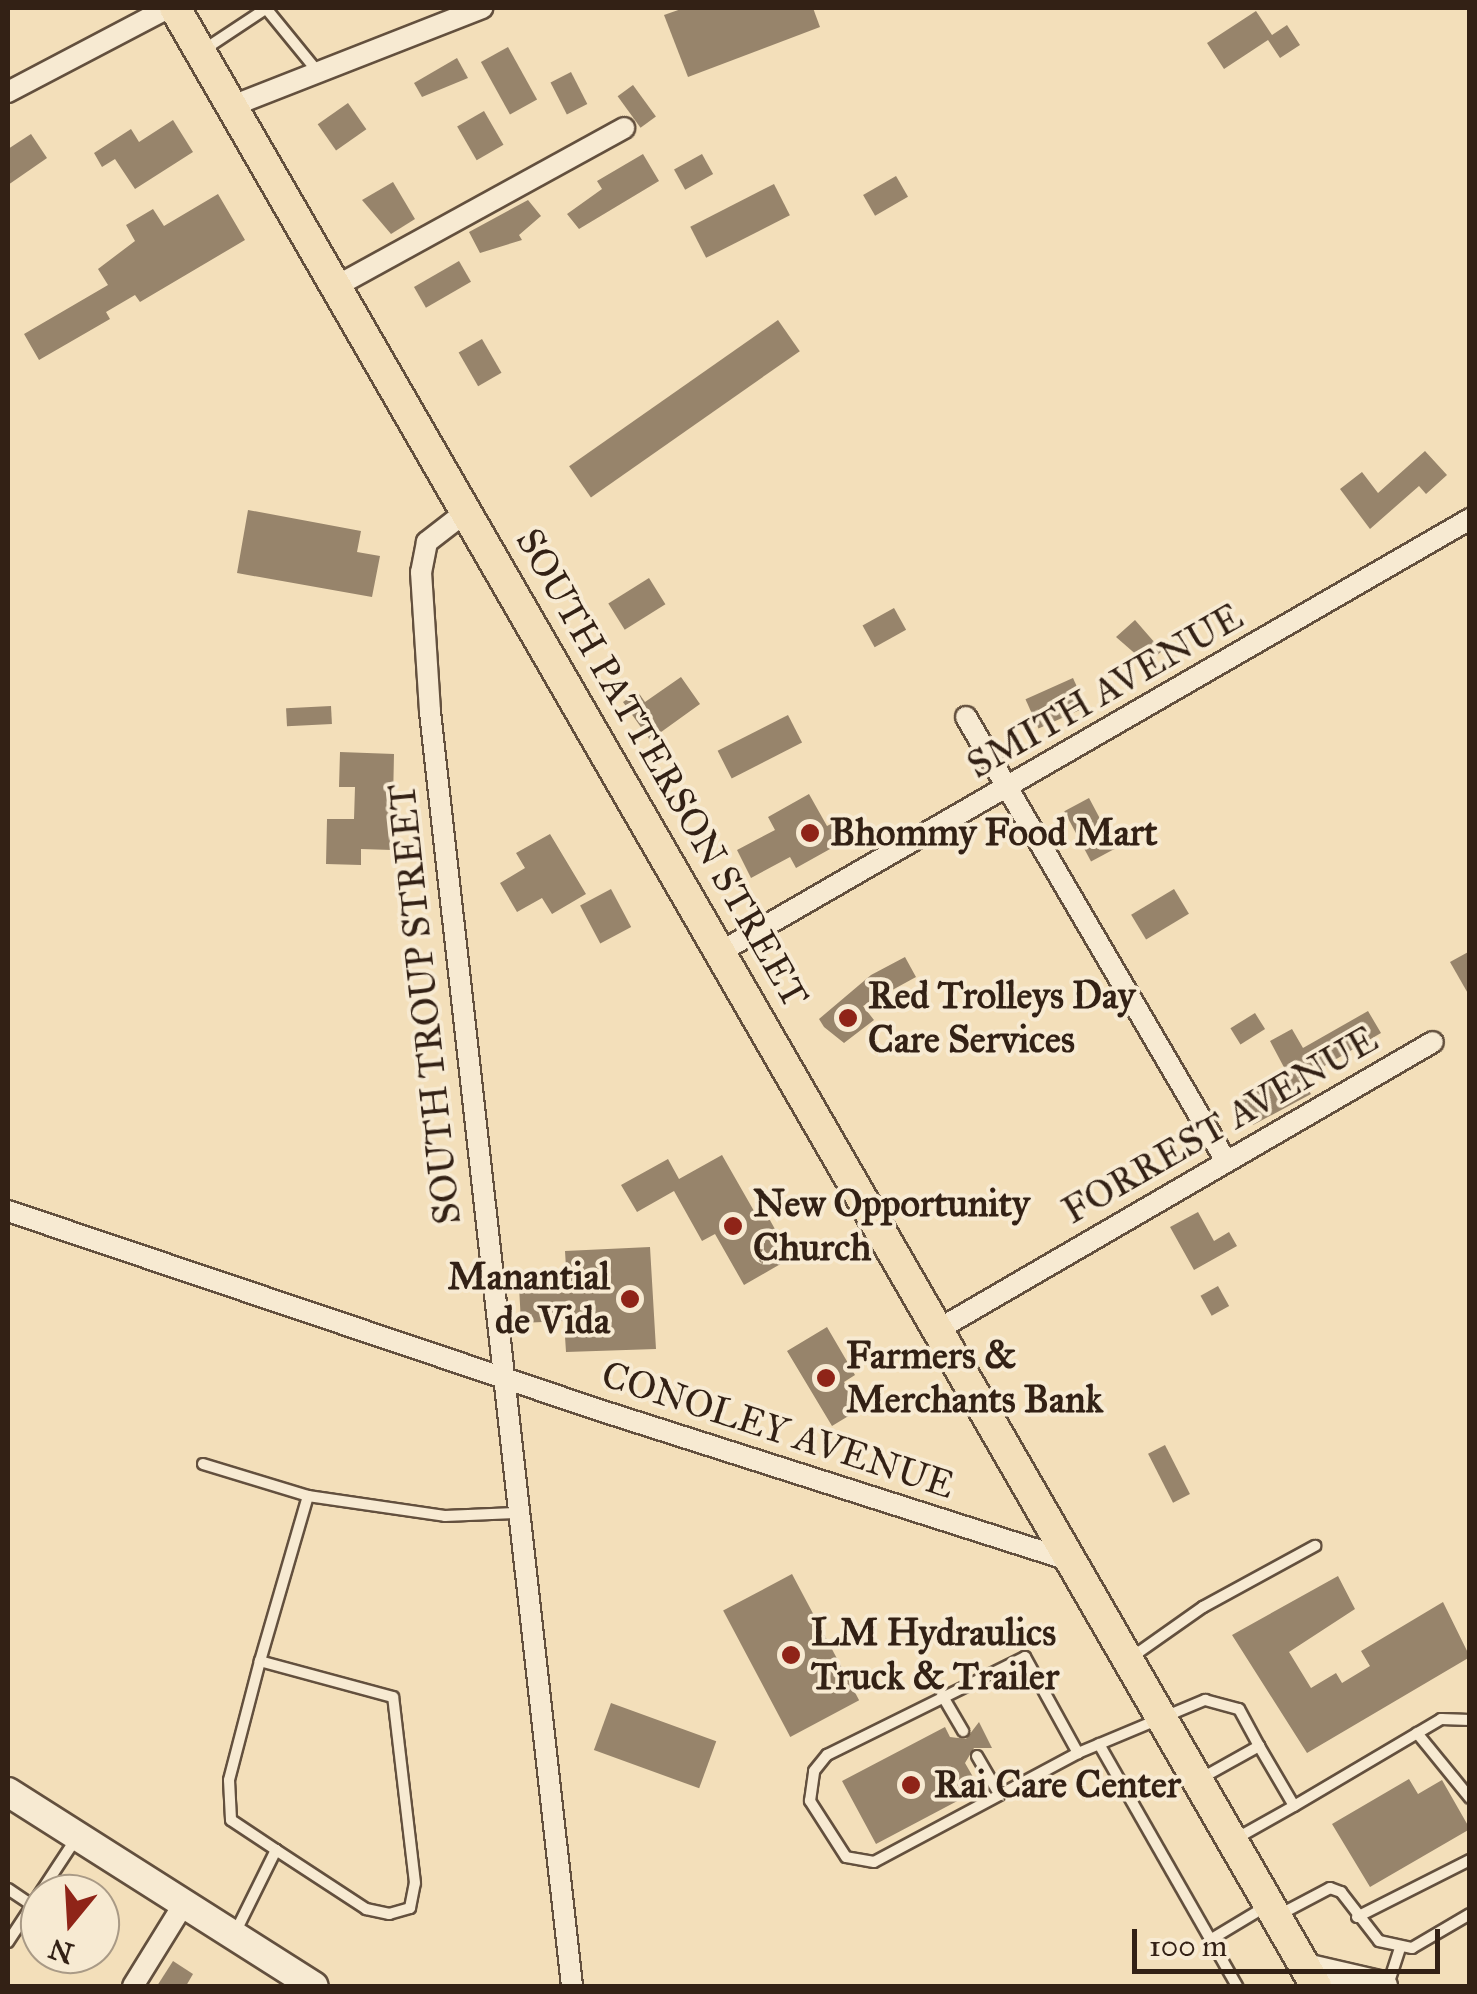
<!DOCTYPE html>
<style>
body{margin:0}
#map{position:relative;width:1477px;height:1994px;overflow:hidden;background:#f3dfba;font-family:"IM FELL Great Primer",serif}
div>[style]{position:absolute}
.building>*{inset:0;background:#97846b;transform-origin:0 0}
.roads{filter:drop-shadow(2px 0 #63503e) drop-shadow(-2px 0 #63503e) drop-shadow(0 2px #63503e) drop-shadow(0 -2px #63503e)}
.service>*{height:10px;margin:-5px;padding:0 5px;transform-origin:5px;border-radius:5px;background:#f7ead2}
.minor>*{height:20px;margin:-10px;padding:0 10px;transform-origin:10px;border-radius:10px;background:#f7ead2}
.secondary>*{height:28px;margin:-14px;padding:0 14px;transform-origin:14px;border-radius:14px;background:#f7ead2}
.primary>*{height:30px;margin:-15px;padding:0 15px;transform-origin:15px;border-radius:15px;background:#f3dfba}
.dots>*{width:28px;height:28px;translate:-50% -50%;box-sizing:border-box;border:5px solid #f7ead2;border-radius:50%}
span{translate:-50% -50%;white-space:nowrap;text-align:center;line-height:1.15;-webkit-text-stroke:8px #f7ead2;paint-order:stroke}
.street-label{font-size:38px;color:#332115}
.poi-label{font-size:38px;color:#332115;font-weight:700}
.left{translate:0 -50%;text-align:left}
.right{translate:-100% -50%;text-align:right}
.frame{position:absolute;inset:0;border:10px solid #332115;pointer-events:none}
.north{position:absolute;left:20px;top:1874px;width:100px;height:100px;box-sizing:border-box;background:#f7ead2;border:2px solid #a99a86;border-radius:50%;rotate:198deg;font-size:28px;font-weight:700;line-height:40px;text-align:center;color:#332115}
.north::after{content:'';display:block;margin:auto;width:35px;height:45px;background:#8f2418;clip-path:polygon(50% 0,100% 100%,50% 72%,0 100%)}
.scale{position:absolute;left:1132px;top:1929px;width:308px;height:45px;box-sizing:border-box;border:5px solid #332115;border-top:0;padding-left:12px;font-size:30px;line-height:35px;white-space:nowrap;color:#332115;-webkit-text-stroke:8px #f7ead2;paint-order:stroke}
</style>
<div id="map">
<div class="building">
<div style="clip-path:polygon(684px 8px,813px 8px,820px 27px,688px 77px,664px 15px)"></div>
<div style="clip-path:polygon(1256px 11px,1272px 35px,1287px 25px,1300px 45px,1280px 58px,1268px 40px,1224px 69px,1207px 43px)"></div>
<div style="left:508px;top:47px;width:60px;height:31px;rotate:61deg"></div>
<div style="clip-path:polygon(457px 58px,468px 78px,422px 97px,414px 83px)"></div>
<div style="left:571px;top:72px;width:36px;height:23px;rotate:63deg"></div>
<div style="left:633px;top:85px;width:39px;height:19px;rotate:54deg"></div>
<div style="left:348px;top:103px;width:32px;height:37px;rotate:55deg"></div>
<div style="left:484px;top:111px;width:39px;height:31px;rotate:60deg"></div>
<div style="clip-path:polygon(173px 120px,193px 152px,135px 189px,115px 159px,102px 167px,94px 153px,131px 129px,139px 142px)"></div>
<div style="clip-path:polygon(31px 134px,47px 158px,8px 185px,8px 149px)"></div>
<div style="clip-path:polygon(643px 154px,659px 181px,579px 229px,567px 214px,602px 189px,597px 181px)"></div>
<div style="left:702px;top:154px;width:23px;height:32px;rotate:61deg"></div>
<div style="left:896px;top:176px;width:24px;height:38px;rotate:60deg"></div>
<div style="clip-path:polygon(393px 182px,415px 219px,391px 234px,362px 200px)"></div>
<div style="left:774px;top:184px;width:35px;height:94px;rotate:63deg"></div>
<div style="clip-path:polygon(218px 194px,245px 240px,140px 302px,135px 295px,106px 312px,110px 319px,39px 360px,24px 334px,108px 285px,98px 269px,135px 241px,126px 225px,153px 209px,164px 226px)"></div>
<div style="clip-path:polygon(528px 200px,541px 216px,519px 235px,522px 240px,480px 253px,469px 232px)"></div>
<div style="left:459px;top:261px;width:24px;height:52px;rotate:60deg"></div>
<div style="left:778px;top:320px;width:38px;height:255px;rotate:55deg"></div>
<div style="left:482px;top:339px;width:39px;height:27px;rotate:60deg"></div>
<div style="clip-path:polygon(1425px 451px,1447px 475px,1426px 494px,1419px 486px,1370px 529px,1340px 489px,1362px 472px,1378px 493px)"></div>
<div style="clip-path:polygon(248px 510px,361px 531px,357px 552px,380px 556px,372px 597px,237px 573px)"></div>
<div style="left:649px;top:578px;width:31px;height:48px;rotate:58deg"></div>
<div style="left:894px;top:608px;width:25px;height:36px;rotate:61deg"></div>
<div style="clip-path:polygon(1135px 620px,1162px 651px,1147px 664px,1116px 637px)"></div>
<div style="clip-path:polygon(681px 677px,700px 704px,650px 740px,623px 702px,638px 692px,645px 702px)"></div>
<div style="left:1073px;top:678px;width:32px;height:52px;rotate:66deg"></div>
<div style="left:331px;top:706px;width:18px;height:45px;rotate:87deg"></div>
<div style="left:788px;top:715px;width:31px;height:79px;rotate:63deg"></div>
<div style="clip-path:polygon(340px 752px,394px 754px,392px 850px,361px 849px,361px 865px,326px 864px,327px 819px,354px 819px,355px 787px,339px 787px)"></div>
<div style="clip-path:polygon(809px 794px,827px 826px,837px 821px,848px 839px,796px 868px,790px 857px,751px 878px,737px 850px,775px 830px,768px 817px)"></div>
<div style="left:1089px;top:798px;width:57px;height:28px;rotate:62deg"></div>
<div style="clip-path:polygon(550px 834px,586px 894px,552px 914px,542px 898px,517px 912px,500px 883px,525px 868px,516px 853px)"></div>
<div style="left:611px;top:889px;width:43px;height:35px;rotate:62deg"></div>
<div style="left:1174px;top:889px;width:29px;height:50px;rotate:59deg"></div>
<div style="clip-path:polygon(1470px 951px,1470px 997px,1450px 962px)"></div>
<div style="clip-path:polygon(905px 957px,916px 977px,863px 1006px,874px 1020px,844px 1043px,824px 1027px,819px 1019px,871px 975px)"></div>
<div style="clip-path:polygon(1368px 1011px,1381px 1033px,1302px 1079px,1311px 1094px,1253px 1125px,1238px 1099px,1287px 1073px,1270px 1041px,1292px 1029px,1303px 1048px)"></div>
<div style="left:1255px;top:1013px;width:19px;height:29px;rotate:58deg"></div>
<div style="clip-path:polygon(722px 1155px,758px 1218px,766px 1213px,791px 1258px,744px 1285px,715px 1234px,702px 1241px,674px 1191px,637px 1212px,621px 1185px,668px 1159px,679px 1179px)"></div>
<div style="clip-path:polygon(1198px 1212px,1214px 1241px,1229px 1232px,1237px 1246px,1194px 1270px,1170px 1227px)"></div>
<div style="clip-path:polygon(650px 1247px,656px 1349px,566px 1352px,564px 1321px,521px 1323px,519px 1286px,567px 1284px,565px 1251px)"></div>
<div style="left:1218px;top:1286px;width:23px;height:20px;rotate:61deg"></div>
<div style="clip-path:polygon(827px 1327px,855px 1375px,844px 1382px,860px 1409px,832px 1426px,787px 1351px)"></div>
<div style="left:1165px;top:1445px;width:55px;height:19px;rotate:63deg"></div>
<div style="left:792px;top:1574px;width:143px;height:78px;rotate:62deg"></div>
<div style="clip-path:polygon(1338px 1576px,1355px 1609px,1289px 1652px,1311px 1688px,1336px 1673px,1342px 1683px,1370px 1666px,1361px 1651px,1443px 1602px,1470px 1657px,1307px 1753px,1232px 1635px)"></div>
<div style="left:611px;top:1703px;width:112px;height:50px;rotate:20deg"></div>
<div style="clip-path:polygon(979px 1722px,992px 1748px,974px 1748px,965px 1763px,980px 1789px,876px 1844px,842px 1781px,945px 1727px,950px 1737px,966px 1739px)"></div>
<div style="clip-path:polygon(1409px 1779px,1418px 1794px,1442px 1780px,1470px 1829px,1370px 1887px,1332px 1824px)"></div>
<div style="clip-path:polygon(173px 1961px,193px 1974px,186px 1986px,157px 1986px)"></div>
</div>
<div class="roads">
<div class="service">
<div style="left:269px;top:12px;width:77px;rotate:50.8deg"></div>
<div style="left:205px;top:49px;width:74px;rotate:-33.5deg"></div>
<div style="left:203px;top:1464px;width:110px;rotate:16.9deg"></div>
<div style="left:308px;top:1496px;width:138px;rotate:8.3deg"></div>
<div style="left:445px;top:1516px;width:70px;rotate:-2.5deg"></div>
<div style="left:1132px;top:1657px;width:87px;rotate:-35.2deg"></div>
<div style="left:1203px;top:1607px;width:128px;rotate:-28.6deg"></div>
<div style="left:260px;top:1661px;width:172px;rotate:-73.8deg"></div>
<div style="left:942px;top:1695px;width:42px;rotate:59.7deg"></div>
<div style="left:1417px;top:1733px;width:84px;rotate:50.8deg"></div>
<div style="left:1099px;top:1744px;width:279px;rotate:60.3deg"></div>
<div style="left:1078px;top:1753px;width:231px;rotate:151.9deg"></div>
<div style="left:874px;top:1862px;width:28px;rotate:-170deg"></div>
<div style="left:846px;top:1857px;width:67px;rotate:-122.7deg"></div>
<div style="left:810px;top:1801px;width:30px;rotate:-82deg"></div>
<div style="left:814px;top:1771px;width:21px;rotate:-51deg"></div>
<div style="left:827px;top:1755px;width:221px;rotate:-26.3deg"></div>
<div style="left:1025px;top:1657px;width:110px;rotate:61.1deg"></div>
<div style="left:1078px;top:1753px;width:138px;rotate:-22.7deg"></div>
<div style="left:1205px;top:1700px;width:35px;rotate:15deg"></div>
<div style="left:1239px;top:1709px;width:42px;rotate:61.6deg"></div>
<div style="left:977px;top:1756px;width:44px;rotate:59.9deg"></div>
<div style="left:1200px;top:1779px;width:68px;rotate:-29.2deg"></div>
<div style="left:1259px;top:1746px;width:69px;rotate:59.7deg"></div>
<div style="left:1294px;top:1806px;width:65px;rotate:150.7deg"></div>
<div style="left:1294px;top:1806px;width:171px;rotate:-30.6deg"></div>
<div style="left:1441px;top:1719px;width:29px;rotate:2deg"></div>
<div style="left:8px;top:1889px;width:29px;rotate:34deg"></div>
<div style="left:1277px;top:1916px;width:60px;rotate:-27.8deg"></div>
<div style="left:1330px;top:1888px;width:12px;rotate:20deg"></div>
<div style="left:1341px;top:1892px;width:62px;rotate:52.2deg"></div>
<div style="left:1379px;top:1941px;width:34px;rotate:12deg"></div>
<div style="left:1412px;top:1948px;width:67px;rotate:-30.4deg"></div>
<div style="left:1357px;top:1917px;width:127px;rotate:-26.8deg"></div>
<div style="left:234px;top:1935px;width:95px;rotate:-63.7deg"></div>
<div style="left:276px;top:1850px;width:108px;rotate:33.2deg"></div>
<div style="left:366px;top:1909px;width:24px;rotate:12deg"></div>
<div style="left:389px;top:1914px;width:22px;rotate:-16deg"></div>
<div style="left:410px;top:1908px;width:25px;rotate:-79deg"></div>
<div style="left:415px;top:1883px;width:187px;rotate:-96.7deg"></div>
<div style="left:393px;top:1697px;width:138px;rotate:-164.9deg"></div>
<div style="left:260px;top:1661px;width:123px;rotate:104.6deg"></div>
<div style="left:229px;top:1780px;width:40px;rotate:87.1deg"></div>
<div style="left:231px;top:1820px;width:54px;rotate:33.7deg"></div>
<div style="left:1210px;top:1940px;width:64px;rotate:-31deg"></div>
<div style="left:8px;top:1942px;width:126px;rotate:-56.7deg"></div>
<div style="left:1388px;top:1985px;width:39px;rotate:-72deg"></div>
</div>
<div class="minor">
<div style="left:8px;top:92px;width:181px;rotate:-27.7deg"></div>
<div style="left:232px;top:106px;width:269px;rotate:-21.4deg"></div>
<div style="left:335px;top:287px;width:330px;rotate:-28.8deg"></div>
<div style="left:467px;top:511px;width:51px;rotate:142.2deg"></div>
<div style="left:427px;top:542px;width:31px;rotate:101deg"></div>
<div style="left:421px;top:572px;width:140px;rotate:86.3deg"></div>
<div style="left:430px;top:712px;width:1282px;rotate:83.64deg"></div>
<div style="left:966px;top:717px;width:515px;rotate:59.65deg"></div>
<div style="left:722px;top:951px;width:864px;rotate:-30.01deg"></div>
<div style="left:8px;top:1211px;width:627px;rotate:18.61deg"></div>
<div style="left:602px;top:1411px;width:494px;rotate:17.7deg"></div>
<div style="left:939px;top:1329px;width:571px;rotate:-30.16deg"></div>
<div style="left:133px;top:1986px;width:95px;rotate:-58.3deg"></div>
</div>
<div class="secondary">
<div style="left:8px;top:1792px;width:362px;rotate:32.4deg"></div>
<div style="left:1305px;top:1968px;width:80px;rotate:13deg"></div>
</div>
<div class="primary">
<div style="left:175px;top:8px;width:2283px;rotate:60.02deg"></div>
</div>
</div>
<div class="dots">
<div style="left:810px;top:833px;background:#8f2418"></div>
<div style="left:848px;top:1018px;background:#8f2418"></div>
<div style="left:733px;top:1226px;background:#8f2418"></div>
<div style="left:630px;top:1299px;background:#8f2418"></div>
<div style="left:826px;top:1378px;background:#8f2418"></div>
<div style="left:791px;top:1655px;background:#8f2418"></div>
<div style="left:911px;top:1785px;background:#8f2418"></div>
</div>
<div class="street-label">
<span style="left:1105px;top:691px;rotate:-30deg">SMITH AVENUE</span>
<span style="left:662px;top:768px;rotate:60deg">SOUTH PATTERSON STREET</span>
<span style="left:425px;top:1004px;rotate:-96deg">SOUTH TROUP STREET</span>
<span style="left:1220px;top:1125px;rotate:-30deg">FORREST AVENUE</span>
<span style="left:778px;top:1430px;rotate:18deg">CONOLEY AVENUE</span>
</div>
<div class="poi-label">
<span class="left" style="left:830px;top:833px">Bhommy Food Mart</span>
<span class="left" style="left:868px;top:1018px">Red Trolleys Day<br>Care Services</span>
<span class="left" style="left:753px;top:1226px">New Opportunity<br>Church</span>
<span class="right" style="left:610px;top:1299px">Manantial<br>de Vida</span>
<span class="left" style="left:846px;top:1378px">Farmers &amp;<br>Merchants Bank</span>
<span class="left" style="left:811px;top:1655px">LM Hydraulics<br>Truck &amp; Trailer</span>
<span class="left" style="left:934px;top:1785px">Rai Care Center</span>
</div>
<div class="frame"></div>
<div class="north">N</div>
<div class="scale">100 m</div>
</div>
